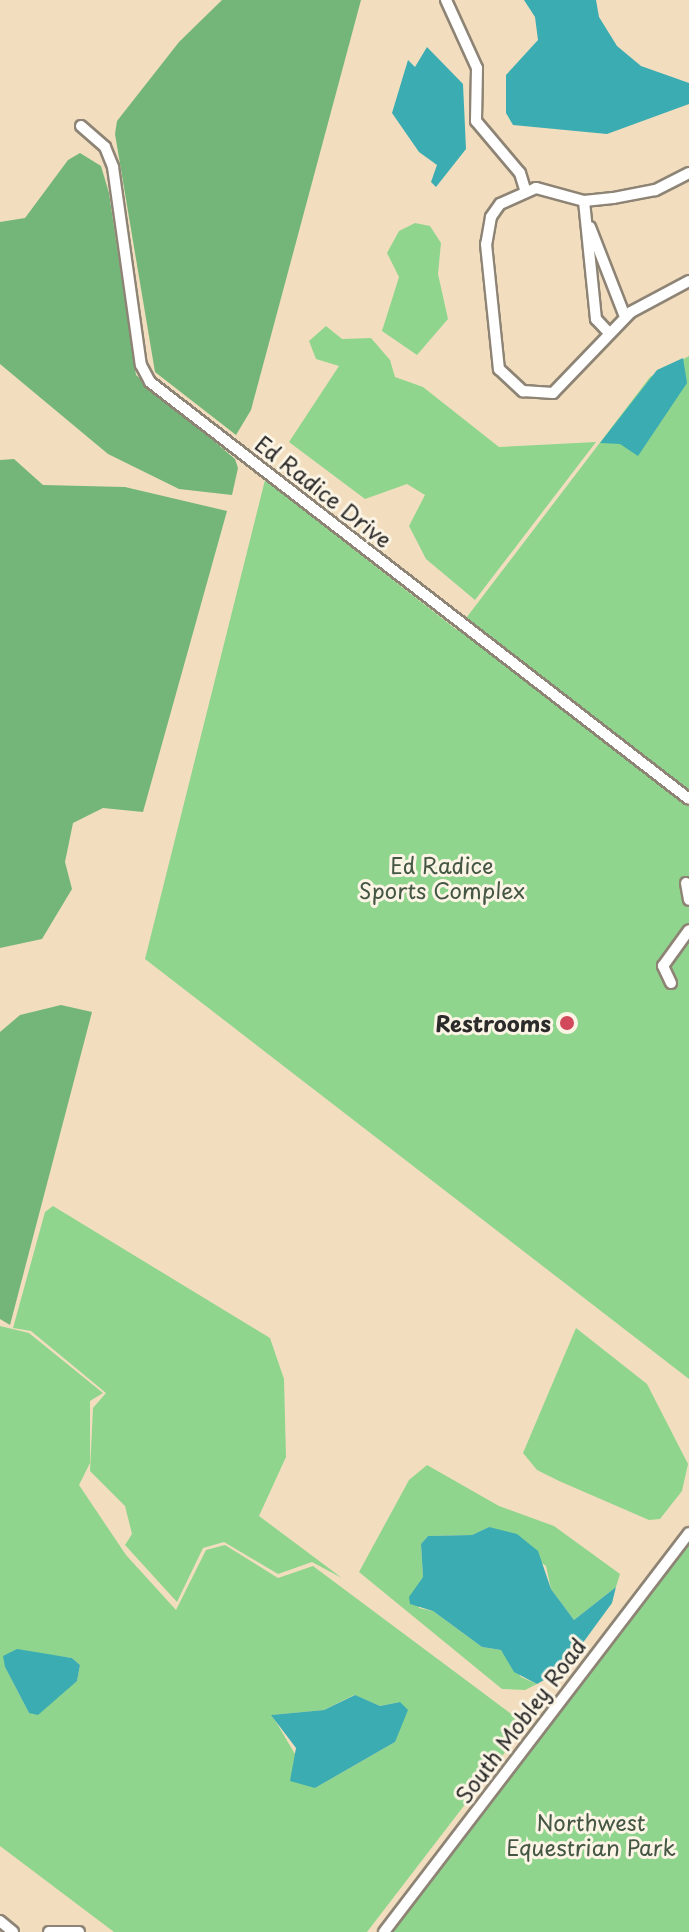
<!DOCTYPE html>
<style>
body{margin:0}
#map{position:relative;width:689px;height:1932px;overflow:hidden;background:#f2debf;font-family:"Playpen Sans",sans-serif}
div>[style]{position:absolute}
.green>*{inset:0;background:#90d58e}
.forest>*{inset:0;background:#74b679}
.water>*{inset:0;background:#3aacb2}
.roads{filter:drop-shadow(2px 0 #8e8475) drop-shadow(-2px 0 #8e8475) drop-shadow(0 2px #8e8475) drop-shadow(0 -2px #8e8475)}
.minor>*{height:10px;margin:-5px;padding:0 5px;transform-origin:5px;border-radius:5px;background:#fff}
.dots>*{width:22px;height:22px;translate:-50% -50%;box-sizing:border-box;border:4px solid #fcf5e5;border-radius:50%}
span{translate:-50% -50%;white-space:nowrap;text-align:center;line-height:1.15;-webkit-text-stroke:6px #fcf5e5;paint-order:stroke}
.street-label{font-size:22px;color:#2b2b2b}
.park-label{font-size:22px;color:#445644}
.poi-label{font-size:22px;color:#2b2b2b;font-weight:700}
.right{translate:-100% -50%;text-align:right}
</style>
<div id="map">
<div class="green">
<div style="clip-path:polygon(415px 223px,430px 226px,441px 243px,438px 274px,448px 319px,417px 355px,382px 331px,399px 277px,387px 253px,399px 231px)"></div>
<div style="clip-path:polygon(326px 326px,342px 339px,371px 338px,390px 360px,395px 377px,423px 387px,499px 447px,596px 442px,475px 600px,426px 559px,409px 526px,425px 495px,407px 484px,365px 499px,289px 442px,339px 366px,316px 359px,309px 341px)"></div>
<div style="clip-path:polygon(689px 356px,689px 1379px,145px 959px,265px 480px,457px 630px,650px 377px)"></div>
<div style="clip-path:polygon(53px 1206px,270px 1338px,284px 1379px,286px 1457px,259px 1516px,342px 1578px,312px 1562px,278px 1574px,224px 1542px,203px 1548px,177px 1602px,125px 1545px,132px 1534px,125px 1506px,90px 1471px,93px 1408px,106px 1393px,31px 1331px,13px 1328px,45px 1212px)"></div>
<div style="clip-path:polygon(evenodd,0 1326px,29px 1333px,103px 1393px,90px 1401px,90px 1463px,79px 1485px,126px 1555px,176px 1610px,206px 1550px,225px 1545px,278px 1578px,313px 1566px,526px 1725px,367px 1932px,114px 1932px,0 1846px,0 1326px,51px 1655px,72px 1658px,80px 1665px,77px 1681px,29px 1713px,5px 1667px,51px 1655px,0 1326px,354px 1695px,380px 1706px,400px 1702px,395px 1742px,315px 1788px,272px 1715px,324px 1710px,354px 1695px)"></div>
<div style="clip-path:polygon(576px 1328px,647px 1384px,688px 1464px,682px 1491px,660px 1519px,649px 1520px,559px 1481px,537px 1470px,523px 1453px)"></div>
<div style="clip-path:polygon(427px 1465px,499px 1506px,554px 1526px,620px 1574px,616px 1587px,574px 1620px,551px 1589px,546px 1566px,489px 1527px,472px 1535px,428px 1536px,421px 1544px,423px 1577px,415px 1590px,419px 1608px,433px 1611px,482px 1647px,501px 1650px,521px 1677px,537px 1684px,525px 1690px,502px 1689px,359px 1572px,409px 1480px)"></div>
<div style="clip-path:polygon(689px 1541px,689px 1932px,393px 1932px)"></div>
</div>
<div class="forest">
<div style="clip-path:polygon(222px 0,361px 0,251px 410px,236px 435px,155px 372px,115px 134px,117px 121px,179px 42px)"></div>
<div style="clip-path:polygon(80px 153px,101px 166px,109px 193px,136px 375px,235px 459px,238px 468px,232px 495px,179px 489px,108px 454px,0 364px,0 222px,25px 218px,68px 160px)"></div>
<div style="clip-path:polygon(14px 459px,43px 485px,125px 487px,227px 511px,143px 812px,103px 808px,73px 823px,65px 862px,72px 889px,42px 939px,0 948px,0 460px)"></div>
<div style="clip-path:polygon(61px 1005px,92px 1012px,10px 1325px,0 1319px,0 1032px,20px 1015px)"></div>
</div>
<div class="water">
<div style="clip-path:polygon(524px 0,596px 0,599px 17px,617px 46px,641px 66px,689px 83px,689px 104px,607px 134px,513px 125px,506px 113px,506px 75px,538px 40px,535px 17px)"></div>
<div style="clip-path:polygon(427px 47px,463px 84px,466px 149px,436px 187px,431px 182px,437px 165px,419px 152px,392px 113px,408px 60px,415px 67px)"></div>
<div style="clip-path:polygon(683px 358px,687px 383px,638px 456px,620px 444px,600px 443px,657px 370px)"></div>
<div style="clip-path:polygon(489px 1527px,517px 1534px,538px 1551px,551px 1589px,574px 1620px,616px 1587px,612px 1603px,582px 1644px,558px 1672px,537px 1684px,514px 1672px,501px 1650px,482px 1647px,433px 1611px,410px 1604px,409px 1597px,423px 1577px,421px 1544px,428px 1536px,472px 1535px)"></div>
<div style="clip-path:polygon(17px 1649px,72px 1658px,80px 1665px,77px 1681px,38px 1715px,29px 1713px,5px 1667px,3px 1656px)"></div>
<div style="clip-path:polygon(355px 1695px,380px 1706px,400px 1702px,408px 1710px,395px 1742px,315px 1788px,290px 1781px,296px 1748px,271px 1715px,324px 1710px)"></div>
</div>
<div class="roads">
<div class="minor">
<div style="left:446px;top:0;width:75px;rotate:65.5deg"></div>
<div style="left:477px;top:68px;width:53px;rotate:91.1deg"></div>
<div style="left:476px;top:121px;width:68px;rotate:49.8deg"></div>
<div style="left:520px;top:173px;width:17px;rotate:73deg"></div>
<div style="left:81px;top:126px;width:32px;rotate:41deg"></div>
<div style="left:105px;top:147px;width:22px;rotate:68deg"></div>
<div style="left:113px;top:167px;width:200px;rotate:82deg"></div>
<div style="left:141px;top:365px;width:19px;rotate:62deg"></div>
<div style="left:150px;top:382px;width:681px;rotate:37.73deg"></div>
<div style="left:689px;top:173px;width:38px;rotate:153deg"></div>
<div style="left:655px;top:190px;width:43px;rotate:169.2deg"></div>
<div style="left:613px;top:198px;width:29px;rotate:174deg"></div>
<div style="left:584px;top:201px;width:50px;rotate:-164.8deg"></div>
<div style="left:536px;top:188px;width:39px;rotate:156deg"></div>
<div style="left:500px;top:204px;width:16px;rotate:125deg"></div>
<div style="left:491px;top:217px;width:27px;rotate:100deg"></div>
<div style="left:486px;top:244px;width:126px;rotate:84.1deg"></div>
<div style="left:499px;top:369px;width:33px;rotate:43deg"></div>
<div style="left:523px;top:391px;width:30px;rotate:4deg"></div>
<div style="left:553px;top:393px;width:112px;rotate:-46.1deg"></div>
<div style="left:631px;top:312px;width:66px;rotate:-28.1deg"></div>
<div style="left:584px;top:201px;width:119px;rotate:84.2deg"></div>
<div style="left:596px;top:319px;width:18px;rotate:47deg"></div>
<div style="left:590px;top:227px;width:97px;rotate:68.7deg"></div>
<div style="left:686px;top:883px;width:17px;rotate:80deg"></div>
<div style="left:671px;top:983px;width:19px;rotate:-115deg"></div>
<div style="left:663px;top:966px;width:44px;rotate:-54.2deg"></div>
<div style="left:0;top:1921px;width:17px;rotate:40deg"></div>
<div style="left:49px;top:1932px;width:30px"></div>
<div style="left:384px;top:1932px;width:502px;rotate:-52.61deg"></div>
</div>
</div>
<div class="dots">
<div style="left:567px;top:1023px;background:#d1495b"></div>
</div>
<div class="street-label">
<span style="left:324px;top:491px;rotate:38deg">Ed Radice Drive</span>
<span style="left:520px;top:1720px;rotate:-53deg">South Mobley Road</span>
</div>
<div class="park-label">
<span style="left:442px;top:877px">Ed Radice<br>Sports Complex</span>
<span style="left:591px;top:1834px">Northwest<br>Equestrian Park</span>
</div>
<div class="poi-label">
<span class="right" style="left:551px;top:1023px">Restrooms</span>
</div>
</div>
